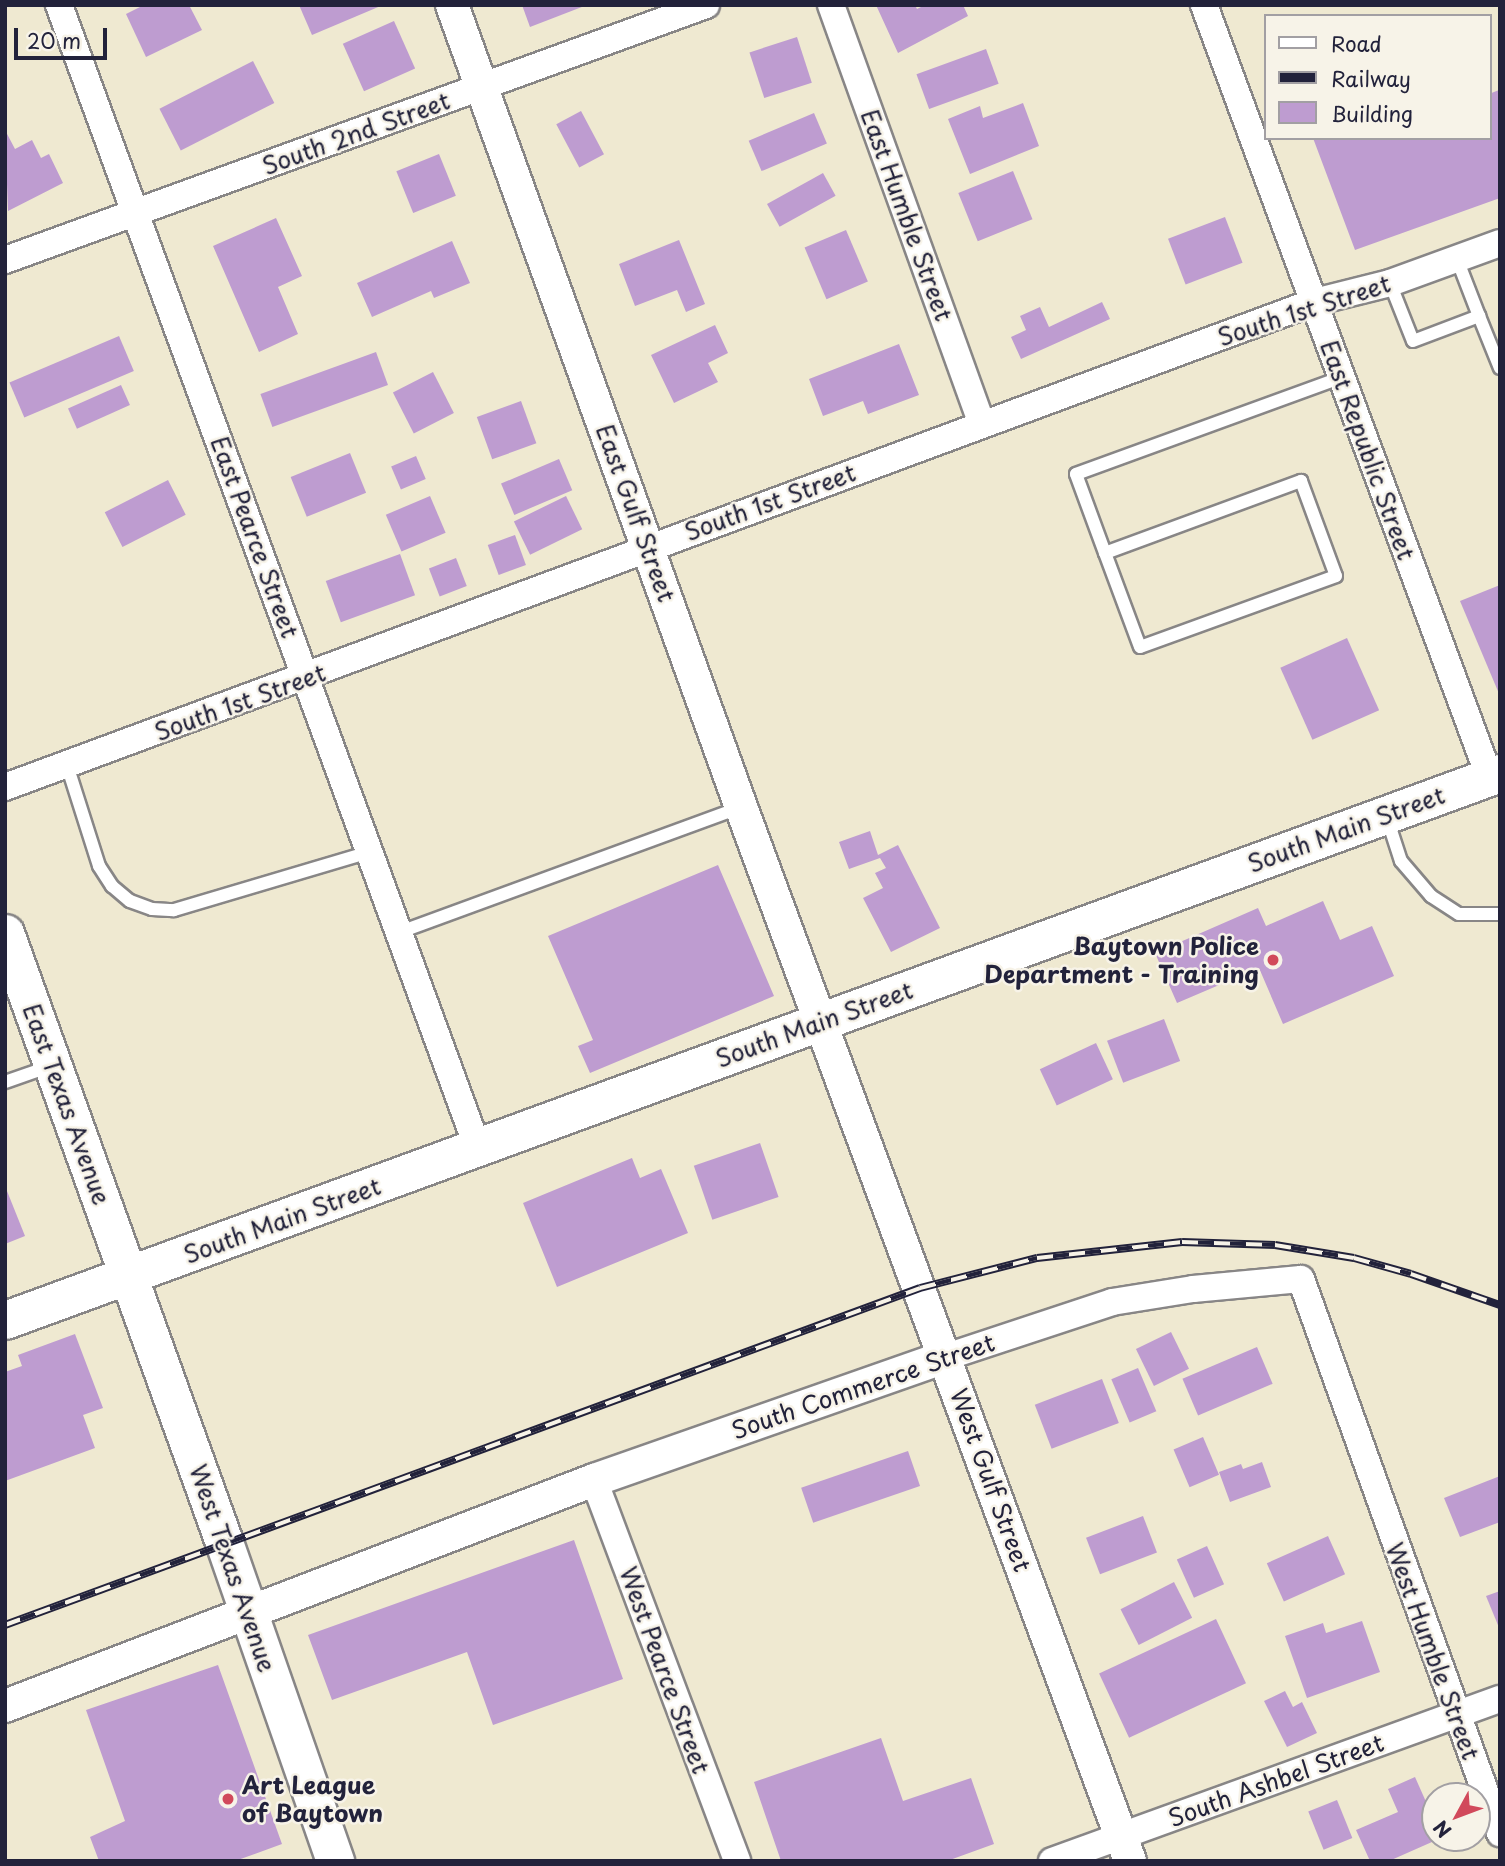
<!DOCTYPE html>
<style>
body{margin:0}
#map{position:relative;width:1505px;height:1866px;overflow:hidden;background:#efe9d1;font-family:"Playpen Sans",sans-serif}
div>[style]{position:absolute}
.building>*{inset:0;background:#be9cd0;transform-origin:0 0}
.roads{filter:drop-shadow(2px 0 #888686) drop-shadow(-2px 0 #888686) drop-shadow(0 2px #888686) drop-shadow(0 -2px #888686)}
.service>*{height:12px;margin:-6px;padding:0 6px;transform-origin:6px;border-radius:6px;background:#fff}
.minor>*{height:26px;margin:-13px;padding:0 13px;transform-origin:13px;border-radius:13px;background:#fff}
.tertiary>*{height:32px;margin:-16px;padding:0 16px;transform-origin:16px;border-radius:16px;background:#fff}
.secondary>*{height:37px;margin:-18.5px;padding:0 18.5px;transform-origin:18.5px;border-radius:18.5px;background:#fff}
.rail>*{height:8px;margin-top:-4px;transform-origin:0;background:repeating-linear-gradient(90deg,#f7f3e8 0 16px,#22223b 0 32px);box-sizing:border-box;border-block:2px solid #22223b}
.dots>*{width:19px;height:19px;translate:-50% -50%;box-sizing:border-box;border:4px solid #f7f3e8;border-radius:50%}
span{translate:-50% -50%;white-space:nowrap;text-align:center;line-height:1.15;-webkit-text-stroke:5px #f7f3e8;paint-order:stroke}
.street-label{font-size:24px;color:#22223b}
.poi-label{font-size:24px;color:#22223b;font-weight:700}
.right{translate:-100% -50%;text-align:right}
.left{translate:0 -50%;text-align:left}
.frame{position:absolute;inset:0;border:7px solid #22223b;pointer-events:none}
.legend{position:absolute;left:1264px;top:14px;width:228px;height:126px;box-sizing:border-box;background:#f7f3e8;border:2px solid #a29fa3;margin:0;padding:9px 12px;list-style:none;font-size:21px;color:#22223b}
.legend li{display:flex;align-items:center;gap:14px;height:35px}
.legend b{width:35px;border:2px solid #a29fa3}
.north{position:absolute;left:1421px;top:1782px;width:70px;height:70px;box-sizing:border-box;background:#f7f3e8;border:2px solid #a29fa3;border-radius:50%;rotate:229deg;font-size:19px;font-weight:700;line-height:28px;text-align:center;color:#22223b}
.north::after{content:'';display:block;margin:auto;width:24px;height:32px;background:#d1495b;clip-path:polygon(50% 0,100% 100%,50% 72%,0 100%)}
.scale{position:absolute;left:14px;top:28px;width:93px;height:32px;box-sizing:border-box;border:4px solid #22223b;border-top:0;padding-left:9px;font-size:21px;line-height:24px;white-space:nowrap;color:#22223b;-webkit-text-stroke:5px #f7f3e8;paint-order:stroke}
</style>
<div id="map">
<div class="building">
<div style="clip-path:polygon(144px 5px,189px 5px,202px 30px,146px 57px,126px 14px)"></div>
<div style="clip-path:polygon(299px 5px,383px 5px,312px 35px)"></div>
<div style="clip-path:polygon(522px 5px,587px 5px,530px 27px)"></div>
<div style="clip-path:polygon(876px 5px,915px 5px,917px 9px,925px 5px,963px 5px,968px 16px,898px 53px)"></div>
<div style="left:394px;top:21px;width:52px;height:56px;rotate:66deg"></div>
<div style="left:797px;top:37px;width:48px;height:50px;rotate:72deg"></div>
<div style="left:986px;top:49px;width:37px;height:74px;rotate:70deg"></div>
<div style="left:253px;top:61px;width:47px;height:105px;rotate:63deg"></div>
<div style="clip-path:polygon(1499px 90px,1500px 198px,1355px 250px,1313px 138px,1489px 138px,1489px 94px)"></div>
<div style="clip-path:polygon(1023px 103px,1039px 146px,970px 174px,948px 119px,980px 106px,983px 118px)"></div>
<div style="left:581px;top:111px;width:49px;height:28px;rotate:62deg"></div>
<div style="left:814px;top:113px;width:33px;height:71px;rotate:67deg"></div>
<div style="clip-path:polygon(5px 130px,15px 149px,32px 140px,41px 158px,49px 154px,63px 183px,8px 211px)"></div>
<div style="left:439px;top:154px;width:45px;height:46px;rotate:68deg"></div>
<div style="left:1013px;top:171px;width:52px;height:59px;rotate:68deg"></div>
<div style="left:823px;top:173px;width:26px;height:64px;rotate:61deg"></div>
<div style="left:1225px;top:217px;width:49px;height:61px;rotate:69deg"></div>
<div style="clip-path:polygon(276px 218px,302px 276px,278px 287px,298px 334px,259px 352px,213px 246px)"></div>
<div style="left:846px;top:230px;width:56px;height:45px;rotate:67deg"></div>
<div style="clip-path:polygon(679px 240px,705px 304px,686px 312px,677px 290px,635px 306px,619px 264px)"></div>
<div style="clip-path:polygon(452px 241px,470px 283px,434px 298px,431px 291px,372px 317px,357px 283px)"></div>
<div style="clip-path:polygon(1102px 302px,1110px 319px,1021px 359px,1011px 337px,1026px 330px,1020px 316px,1040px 307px,1049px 327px)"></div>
<div style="clip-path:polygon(715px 325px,728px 353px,708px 363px,718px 382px,674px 403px,651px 355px)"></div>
<div style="left:119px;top:336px;width:38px;height:119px;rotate:67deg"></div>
<div style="clip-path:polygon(899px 344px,919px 395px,868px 414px,863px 401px,823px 416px,809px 379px)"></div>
<div style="left:376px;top:352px;width:35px;height:123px;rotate:70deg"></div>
<div style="left:433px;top:372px;width:46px;height:45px;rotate:63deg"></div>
<div style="left:121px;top:385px;width:22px;height:58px;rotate:66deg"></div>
<div style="left:521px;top:401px;width:45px;height:47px;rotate:70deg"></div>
<div style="left:350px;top:453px;width:43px;height:64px;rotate:68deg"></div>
<div style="left:416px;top:456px;width:25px;height:27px;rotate:67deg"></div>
<div style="left:559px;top:459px;width:34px;height:63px;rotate:67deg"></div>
<div style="left:168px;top:480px;width:39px;height:71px;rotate:63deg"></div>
<div style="left:430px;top:496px;width:40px;height:48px;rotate:67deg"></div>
<div style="left:566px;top:496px;width:37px;height:58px;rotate:64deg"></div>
<div style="left:515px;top:535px;width:32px;height:29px;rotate:70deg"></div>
<div style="left:400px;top:554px;width:44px;height:79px;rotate:70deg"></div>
<div style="left:456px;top:558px;width:30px;height:29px;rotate:69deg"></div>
<div style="clip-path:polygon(1500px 585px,1500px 696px,1460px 601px)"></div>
<div style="left:1347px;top:638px;width:79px;height:73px;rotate:66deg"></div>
<div style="clip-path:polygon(870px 831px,878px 855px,898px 845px,940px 928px,891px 952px,863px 898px,883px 888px,875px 873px,886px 868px,880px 858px,849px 869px,839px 842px)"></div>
<div style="clip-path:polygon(718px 865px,774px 996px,590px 1073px,578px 1046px,593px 1040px,548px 936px)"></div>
<div style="clip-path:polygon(1323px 901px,1340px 940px,1372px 926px,1394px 976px,1283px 1024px,1259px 968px,1177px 1003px,1155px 953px,1258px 908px,1266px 926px)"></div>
<div style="left:1164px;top:1019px;width:45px;height:61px;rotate:69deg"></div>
<div style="left:1096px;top:1043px;width:40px;height:62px;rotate:65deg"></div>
<div style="left:760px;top:1143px;width:57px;height:70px;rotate:71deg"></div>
<div style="clip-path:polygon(632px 1158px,640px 1178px,661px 1169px,688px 1233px,557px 1287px,523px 1203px)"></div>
<div style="clip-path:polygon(5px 1186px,25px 1236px,5px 1244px)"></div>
<div style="left:1171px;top:1332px;width:41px;height:39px;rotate:64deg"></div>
<div style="clip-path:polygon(75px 1334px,103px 1408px,83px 1415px,95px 1448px,5px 1481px,5px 1372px,22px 1366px,18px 1355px)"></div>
<div style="left:1257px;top:1347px;width:40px;height:81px;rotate:67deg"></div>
<div style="left:1138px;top:1368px;width:47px;height:29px;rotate:67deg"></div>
<div style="left:1102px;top:1379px;width:47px;height:72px;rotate:69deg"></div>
<div style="left:1203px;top:1437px;width:41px;height:32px;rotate:67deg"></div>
<div style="left:908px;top:1451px;width:37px;height:113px;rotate:71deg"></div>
<div style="clip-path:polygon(1262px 1462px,1271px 1487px,1230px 1502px,1219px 1472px,1241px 1464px,1243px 1469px)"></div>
<div style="clip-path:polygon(1500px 1476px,1500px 1522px,1460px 1537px,1444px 1498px)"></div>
<div style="left:1143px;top:1516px;width:39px;height:61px;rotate:69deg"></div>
<div style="left:1328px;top:1536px;width:42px;height:67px;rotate:66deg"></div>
<div style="clip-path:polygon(574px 1540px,623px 1679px,493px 1725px,467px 1652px,332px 1700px,308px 1635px)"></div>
<div style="left:1207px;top:1546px;width:42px;height:33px;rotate:66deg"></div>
<div style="left:1174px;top:1582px;width:40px;height:60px;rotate:63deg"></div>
<div style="clip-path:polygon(1500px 1591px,1500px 1630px,1486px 1596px)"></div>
<div style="left:1216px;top:1619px;width:71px;height:129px;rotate:65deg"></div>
<div style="clip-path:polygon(1362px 1621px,1380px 1672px,1307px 1698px,1285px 1636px,1323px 1623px,1326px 1633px)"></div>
<div style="clip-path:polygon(218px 1665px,282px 1844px,235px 1861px,99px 1861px,90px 1837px,125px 1821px,86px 1710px)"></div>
<div style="clip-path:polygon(1285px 1691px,1293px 1707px,1302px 1702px,1317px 1733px,1287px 1747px,1264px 1701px)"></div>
<div style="clip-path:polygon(881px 1738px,903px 1801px,971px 1778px,994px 1844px,947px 1861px,781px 1861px,754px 1782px)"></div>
<div style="clip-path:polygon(1415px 1777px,1435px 1822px,1435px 1838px,1441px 1838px,1389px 1861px,1370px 1861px,1356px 1830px,1398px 1812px,1388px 1789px)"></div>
<div style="left:1337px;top:1800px;width:41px;height:31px;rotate:68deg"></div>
</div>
<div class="roads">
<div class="service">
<div style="left:1390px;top:283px;width:62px;rotate:68.4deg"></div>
<div style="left:1413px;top:341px;width:71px;rotate:-20.7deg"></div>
<div style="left:1479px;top:316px;width:61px;rotate:-111.1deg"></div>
<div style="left:1479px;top:316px;width:56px;rotate:68deg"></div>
<div style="left:1105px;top:553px;width:209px;rotate:-20.2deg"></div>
<div style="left:1301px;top:481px;width:101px;rotate:69.8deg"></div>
<div style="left:1336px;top:576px;width:208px;rotate:160.1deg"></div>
<div style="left:1140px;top:647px;width:100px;rotate:-110.4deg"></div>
<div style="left:1105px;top:553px;width:84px;rotate:-110.2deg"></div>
<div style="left:1076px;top:474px;width:281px;rotate:-20deg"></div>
<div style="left:67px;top:765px;width:106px;rotate:72.4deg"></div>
<div style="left:99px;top:866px;width:24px;rotate:57deg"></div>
<div style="left:112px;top:886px;width:23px;rotate:40deg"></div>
<div style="left:130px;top:901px;width:23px;rotate:20deg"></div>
<div style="left:152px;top:909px;width:22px;rotate:3deg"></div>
<div style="left:174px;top:910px;width:204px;rotate:-16.5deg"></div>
<div style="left:1387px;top:818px;width:45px;rotate:72deg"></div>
<div style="left:1401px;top:861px;width:46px;rotate:49.4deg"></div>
<div style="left:1431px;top:896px;width:33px;rotate:33deg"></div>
<div style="left:1459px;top:914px;width:41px"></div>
<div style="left:400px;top:932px;width:363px;rotate:-20.1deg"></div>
<div style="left:5px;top:1082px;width:49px;rotate:-19.2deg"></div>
</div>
<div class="minor">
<div style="left:59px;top:5px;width:1218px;rotate:69.88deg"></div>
<div style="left:831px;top:5px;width:445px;rotate:70.2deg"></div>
<div style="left:1204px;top:5px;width:822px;rotate:69.71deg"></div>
<div style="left:5px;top:260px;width:746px;rotate:-19.99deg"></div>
<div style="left:5px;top:787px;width:1396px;rotate:-20.33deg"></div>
<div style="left:1314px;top:302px;width:78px;rotate:-14deg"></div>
<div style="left:1390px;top:283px;width:117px;rotate:-20deg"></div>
<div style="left:946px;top:1357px;width:175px;rotate:-18.3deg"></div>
<div style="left:1112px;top:1302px;width:82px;rotate:-9.1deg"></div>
<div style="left:1193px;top:1289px;width:108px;rotate:-5.3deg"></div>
<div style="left:1301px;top:1279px;width:589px;rotate:70.24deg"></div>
<div style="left:594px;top:1480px;width:407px;rotate:69.4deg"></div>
<div style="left:1052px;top:1861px;width:476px;rotate:-19.9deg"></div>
</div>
<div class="tertiary">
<div style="left:452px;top:5px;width:852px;rotate:70.18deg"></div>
<div style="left:741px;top:807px;width:1123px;rotate:69.74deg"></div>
<div style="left:5px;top:1706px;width:631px;rotate:-20.99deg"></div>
<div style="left:594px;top:1480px;width:373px;rotate:-19.3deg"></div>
</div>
<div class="secondary">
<div style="left:5px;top:933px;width:647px;rotate:70.22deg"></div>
<div style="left:224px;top:1542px;width:338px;rotate:70.8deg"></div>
<div style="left:5px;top:1320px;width:1592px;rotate:-20.1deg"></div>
</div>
</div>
<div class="rail">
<div style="left:5px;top:1625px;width:975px;rotate:-20.22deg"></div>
<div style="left:920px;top:1288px;width:121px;rotate:-14.4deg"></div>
<div style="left:1037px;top:1258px;width:146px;rotate:-6.3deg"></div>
<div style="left:1182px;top:1242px;width:93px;rotate:1.8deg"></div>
<div style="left:1275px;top:1245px;width:80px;rotate:9.3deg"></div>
<div style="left:1354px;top:1258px;width:59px;rotate:15.7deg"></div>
<div style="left:1411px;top:1274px;width:94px;rotate:19.2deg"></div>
</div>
<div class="dots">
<div style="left:1273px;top:960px;background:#d1495b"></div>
<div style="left:228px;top:1799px;background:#d1495b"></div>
</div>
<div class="street-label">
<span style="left:356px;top:133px;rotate:-20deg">South 2nd Street</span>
<span style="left:907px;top:215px;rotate:70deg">East Humble Street</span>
<span style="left:1304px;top:310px;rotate:-18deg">South 1st Street</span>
<span style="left:1368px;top:450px;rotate:70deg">East Republic Street</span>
<span style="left:770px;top:502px;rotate:-20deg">South 1st Street</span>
<span style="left:636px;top:513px;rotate:70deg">East Gulf Street</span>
<span style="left:255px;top:537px;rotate:70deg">East Pearce Street</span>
<span style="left:240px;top:702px;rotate:-20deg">South 1st Street</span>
<span style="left:1346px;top:829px;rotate:-20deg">South Main Street</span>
<span style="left:814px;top:1024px;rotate:-20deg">South Main Street</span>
<span style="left:67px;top:1104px;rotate:70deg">East Texas Avenue</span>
<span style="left:282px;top:1220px;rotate:-20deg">South Main Street</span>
<span style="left:863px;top:1386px;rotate:-19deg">South Commerce Street</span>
<span style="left:991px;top:1480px;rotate:70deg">West Gulf Street</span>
<span style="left:233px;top:1568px;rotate:71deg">West Texas Avenue</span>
<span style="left:1433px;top:1651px;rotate:70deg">West Humble Street</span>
<span style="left:665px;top:1670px;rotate:70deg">West Pearce Street</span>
<span style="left:1276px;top:1780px;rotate:-20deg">South Ashbel Street</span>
</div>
<div class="poi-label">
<span class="right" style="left:1259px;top:960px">Baytown Police<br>Department - Training</span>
<span class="left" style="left:242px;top:1799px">Art League<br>of Baytown</span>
</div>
<div class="frame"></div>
<ul class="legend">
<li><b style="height:9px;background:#fff"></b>Road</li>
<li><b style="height:9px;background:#22223b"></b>Railway</li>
<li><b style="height:19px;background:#be9cd0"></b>Building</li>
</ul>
<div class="north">N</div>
<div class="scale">20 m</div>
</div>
